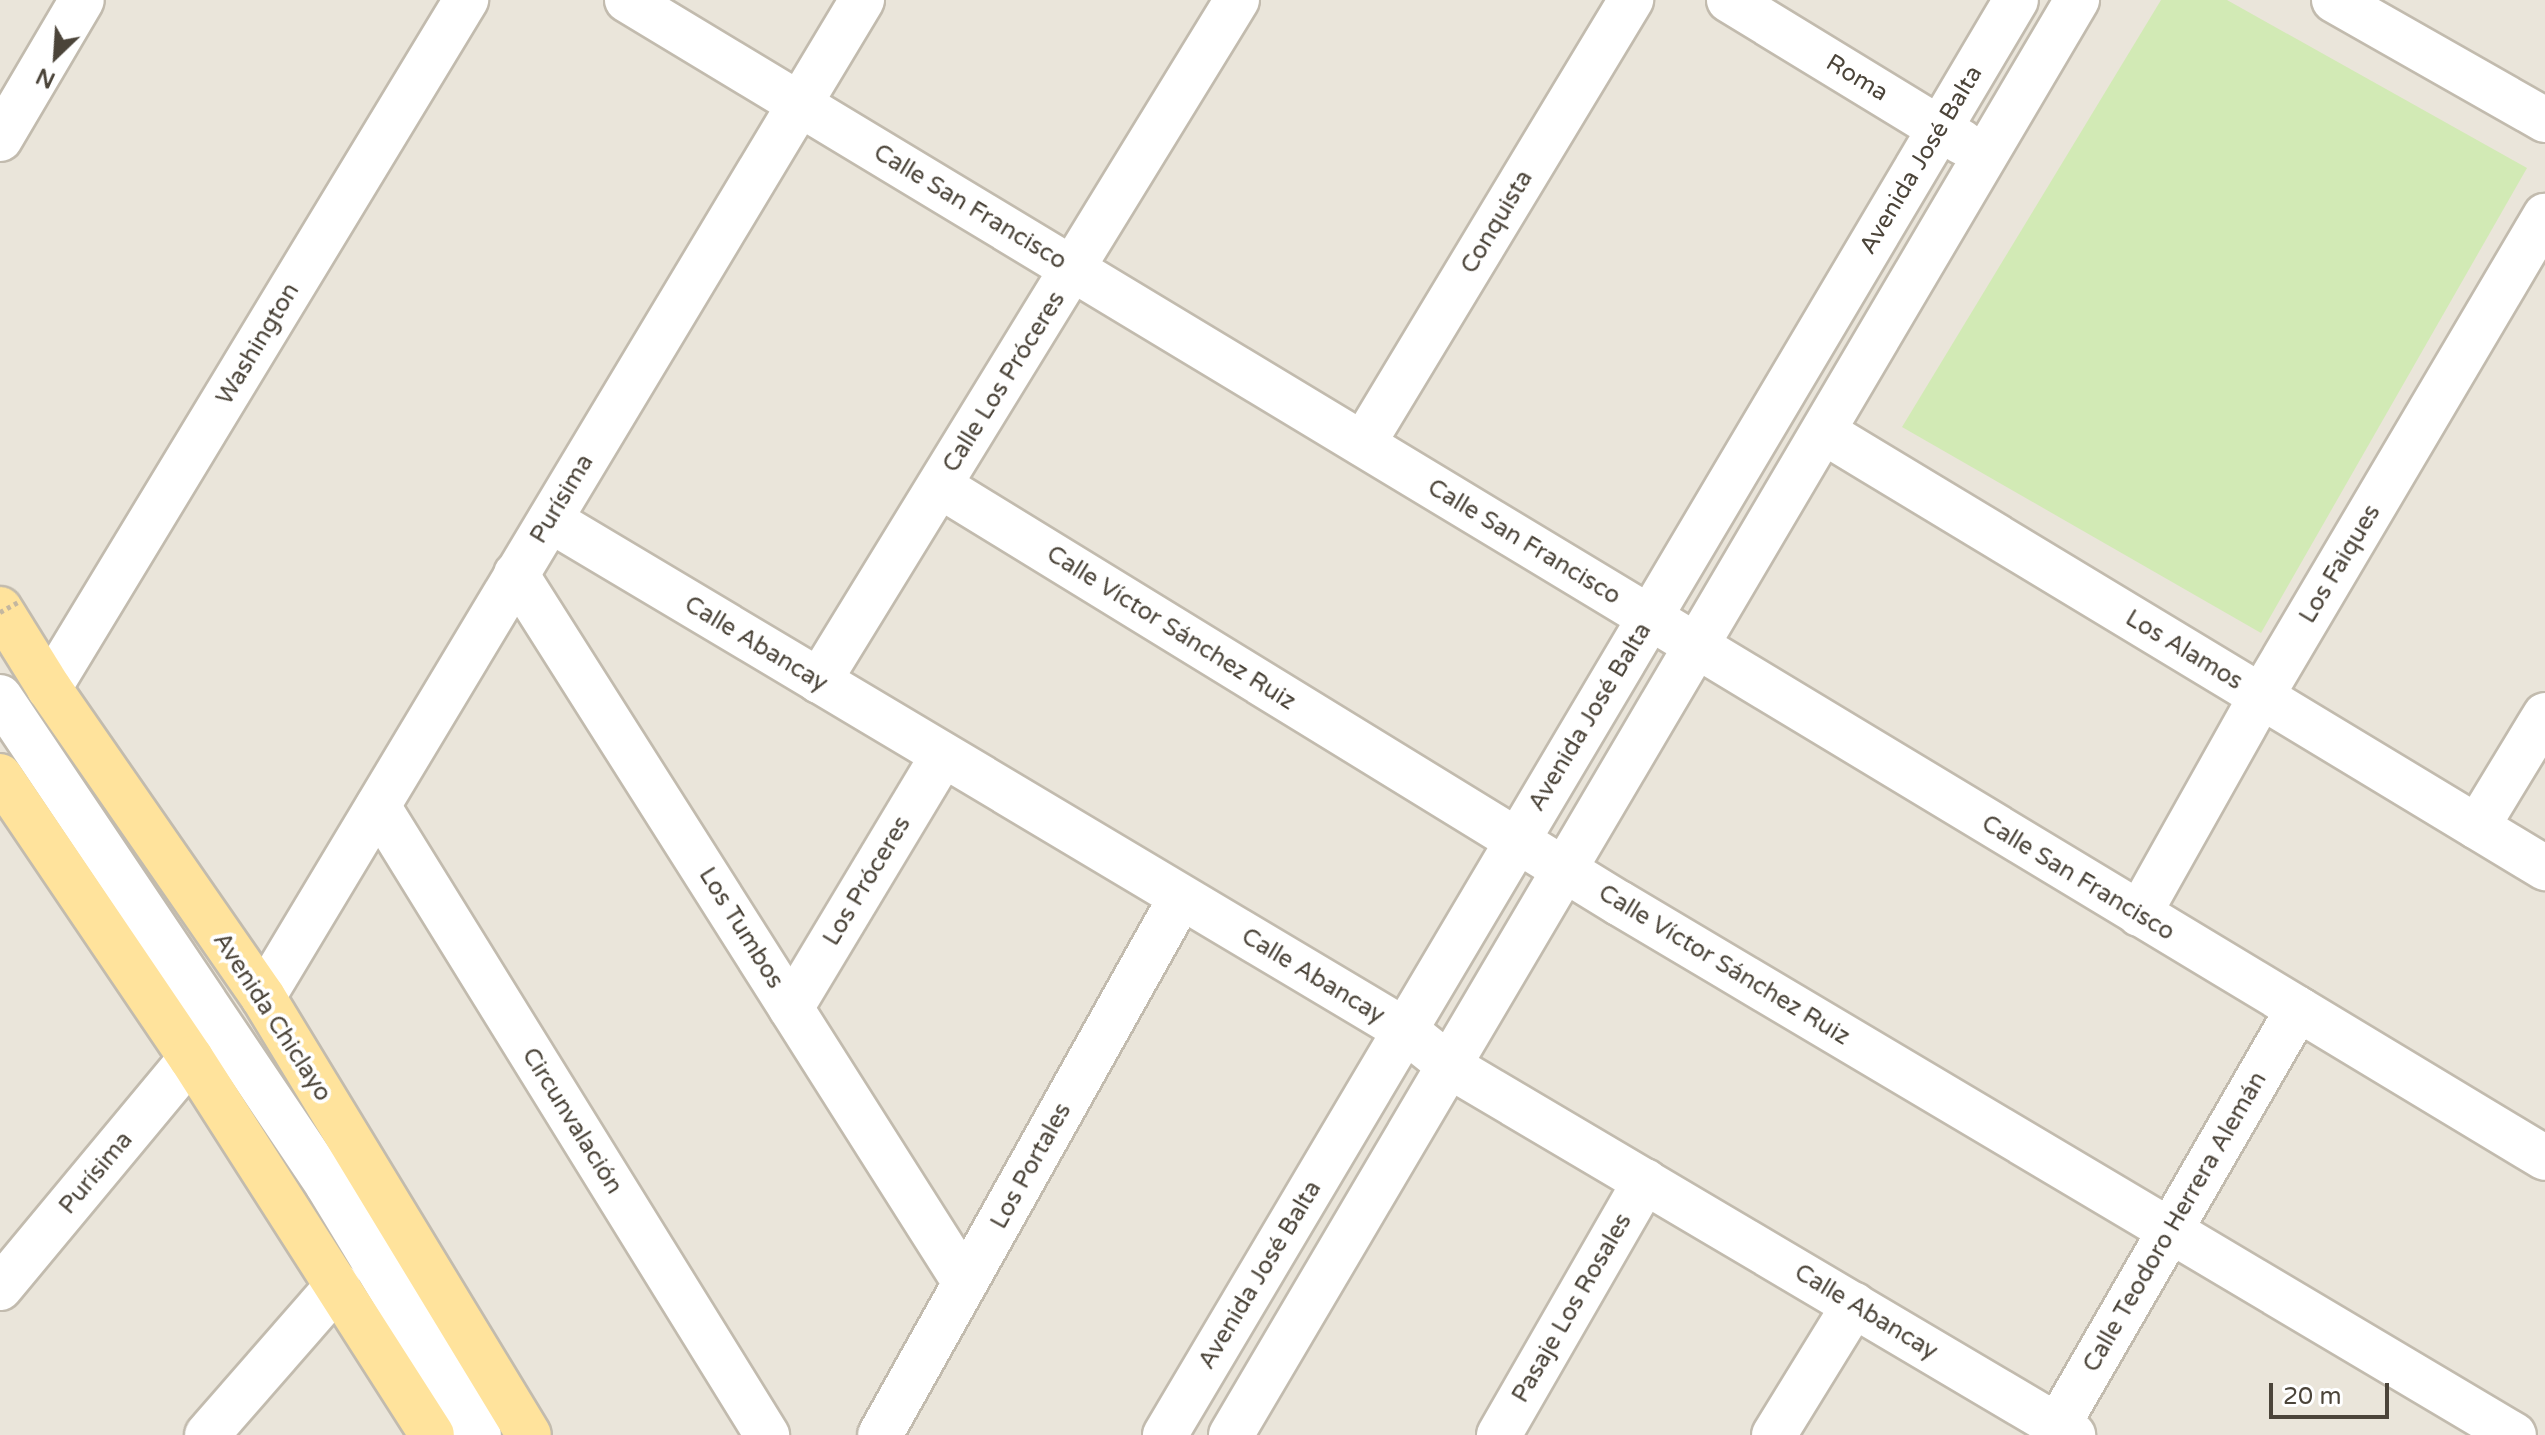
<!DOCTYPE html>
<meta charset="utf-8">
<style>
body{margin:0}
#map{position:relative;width:2545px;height:1435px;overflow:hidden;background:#f6f3ec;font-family:"Varela Round",sans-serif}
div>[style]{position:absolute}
.residential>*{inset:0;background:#eae5da;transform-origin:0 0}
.green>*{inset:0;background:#d2eab5}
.roads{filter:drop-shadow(2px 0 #c2bbae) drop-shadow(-2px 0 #c2bbae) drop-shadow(0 2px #c2bbae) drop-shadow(0 -2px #c2bbae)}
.minor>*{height:44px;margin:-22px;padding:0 22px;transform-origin:22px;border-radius:22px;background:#fff}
.major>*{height:44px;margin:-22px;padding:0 22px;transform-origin:22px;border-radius:22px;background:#ffe39c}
.path-bridge>*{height:5px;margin-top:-2.5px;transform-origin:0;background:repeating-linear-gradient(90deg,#c4b79f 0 4px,transparent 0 8px)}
span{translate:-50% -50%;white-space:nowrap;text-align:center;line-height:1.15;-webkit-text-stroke:8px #fff;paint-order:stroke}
.street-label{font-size:24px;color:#4b4439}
.north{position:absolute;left:16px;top:16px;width:80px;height:80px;-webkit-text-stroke:6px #fff;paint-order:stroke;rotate:205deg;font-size:22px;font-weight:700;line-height:32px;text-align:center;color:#4b4439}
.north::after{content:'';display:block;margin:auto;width:28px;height:36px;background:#4b4439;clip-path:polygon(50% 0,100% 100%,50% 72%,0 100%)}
.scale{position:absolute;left:2269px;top:1383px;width:120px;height:36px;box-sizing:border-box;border:4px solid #4b4439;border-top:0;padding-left:10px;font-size:24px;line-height:28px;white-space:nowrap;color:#4b4439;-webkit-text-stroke:6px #fff;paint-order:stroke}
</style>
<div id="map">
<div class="residential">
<div style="left:0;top:0;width:2545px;height:1435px"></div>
</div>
<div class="green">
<div style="clip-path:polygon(2161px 0,2227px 0,2527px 168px,2261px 633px,1902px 427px)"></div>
</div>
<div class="roads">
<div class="minor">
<div style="left:627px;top:0;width:2240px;rotate:31.12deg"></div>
<div style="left:1729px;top:0;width:273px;rotate:31.4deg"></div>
<div style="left:2334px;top:0;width:243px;rotate:29.6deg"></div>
<div style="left:0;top:139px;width:161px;rotate:-59.5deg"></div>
<div style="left:1824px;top:432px;width:843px;rotate:31.16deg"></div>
<div style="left:1363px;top:444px;width:519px;rotate:-58.88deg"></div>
<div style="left:940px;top:486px;width:797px;rotate:31.56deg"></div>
<div style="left:1619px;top:903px;width:1041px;rotate:30.73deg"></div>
<div style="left:550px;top:520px;width:996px;rotate:30.82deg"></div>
<div style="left:1405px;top:1030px;width:59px;rotate:38.8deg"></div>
<div style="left:1451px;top:1067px;width:723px;rotate:30.61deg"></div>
<div style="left:516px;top:574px;width:839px;rotate:57.65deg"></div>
<div style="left:819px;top:681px;width:799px;rotate:-58.46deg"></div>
<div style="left:49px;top:688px;width:805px;rotate:-58.78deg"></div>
<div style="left:0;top:697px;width:587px;rotate:56.12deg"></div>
<div style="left:327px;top:1184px;width:293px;rotate:58.8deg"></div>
<div style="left:378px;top:806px;width:740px;rotate:58.27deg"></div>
<div style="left:2477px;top:827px;width:131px;rotate:-58.7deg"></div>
<div style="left:2139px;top:914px;width:249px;rotate:-60.7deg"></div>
<div style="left:2261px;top:697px;width:559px;rotate:-59.44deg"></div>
<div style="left:263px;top:997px;width:1163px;rotate:-59deg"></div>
<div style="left:791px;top:1008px;width:295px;rotate:-59deg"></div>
<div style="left:0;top:1288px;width:299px;rotate:-50.3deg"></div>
<div style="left:207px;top:1435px;width:199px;rotate:-48.9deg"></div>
<div style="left:880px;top:1435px;width:616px;rotate:-60.77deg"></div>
<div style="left:1165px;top:1435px;width:1668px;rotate:-59.33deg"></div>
<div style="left:1231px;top:1435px;width:1666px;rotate:-59.48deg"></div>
<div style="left:1499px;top:1435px;width:293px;rotate:-60.1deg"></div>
<div style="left:1774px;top:1435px;width:153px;rotate:-58.4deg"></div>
<div style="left:2052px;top:1435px;width:492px;rotate:-60deg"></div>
</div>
<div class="major">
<div style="left:0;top:609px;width:93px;rotate:58.2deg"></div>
<div style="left:49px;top:688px;width:376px;rotate:55.3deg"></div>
<div style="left:263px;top:997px;width:512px;rotate:58.73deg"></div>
<div style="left:0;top:776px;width:341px;rotate:55.9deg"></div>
<div style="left:191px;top:1058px;width:447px;rotate:57.4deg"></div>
</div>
</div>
<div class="path-bridge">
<div style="left:0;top:612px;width:21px;rotate:-29deg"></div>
</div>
<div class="street-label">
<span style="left:1857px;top:78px;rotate:31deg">Roma</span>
<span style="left:1921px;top:160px;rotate:-59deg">Avenida José Balta</span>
<span style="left:970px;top:207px;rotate:31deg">Calle San Francisco</span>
<span style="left:1497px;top:222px;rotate:-59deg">Conquista</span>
<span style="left:258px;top:344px;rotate:-59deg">Washington</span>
<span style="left:1004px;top:382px;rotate:-58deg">Calle Los Próceres</span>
<span style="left:562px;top:499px;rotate:-59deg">Purísima</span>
<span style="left:1524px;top:542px;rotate:31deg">Calle San Francisco</span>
<span style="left:2340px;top:564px;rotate:-59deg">Los Faiques</span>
<span style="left:1171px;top:628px;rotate:32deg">Calle Víctor Sánchez Ruiz</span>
<span style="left:756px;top:644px;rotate:31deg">Calle Abancay</span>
<span style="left:2184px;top:650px;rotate:31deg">Los Alamos</span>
<span style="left:1590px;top:717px;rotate:-59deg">Avenida José Balta</span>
<span style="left:2078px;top:878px;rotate:31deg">Calle San Francisco</span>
<span style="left:867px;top:881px;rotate:-59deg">Los Próceres</span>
<span style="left:741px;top:928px;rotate:58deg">Los Tumbos</span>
<span style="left:1724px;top:965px;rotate:31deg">Calle Víctor Sánchez Ruiz</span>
<span style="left:1313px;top:976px;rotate:31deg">Calle Abancay</span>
<span style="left:272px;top:1017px;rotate:57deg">Avenida Chiclayo</span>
<span style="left:572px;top:1121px;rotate:58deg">Circunvalación</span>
<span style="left:1031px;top:1166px;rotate:-61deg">Los Portales</span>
<span style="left:96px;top:1173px;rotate:-50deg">Purísima</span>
<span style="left:2175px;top:1222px;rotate:-60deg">Calle Teodoro Herrera Alemán</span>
<span style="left:1260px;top:1275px;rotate:-59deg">Avenida José Balta</span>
<span style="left:1572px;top:1308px;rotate:-60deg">Pasaje Los Rosales</span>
<span style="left:1866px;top:1312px;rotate:31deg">Calle Abancay</span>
</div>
<div class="north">N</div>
<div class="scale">20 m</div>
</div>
